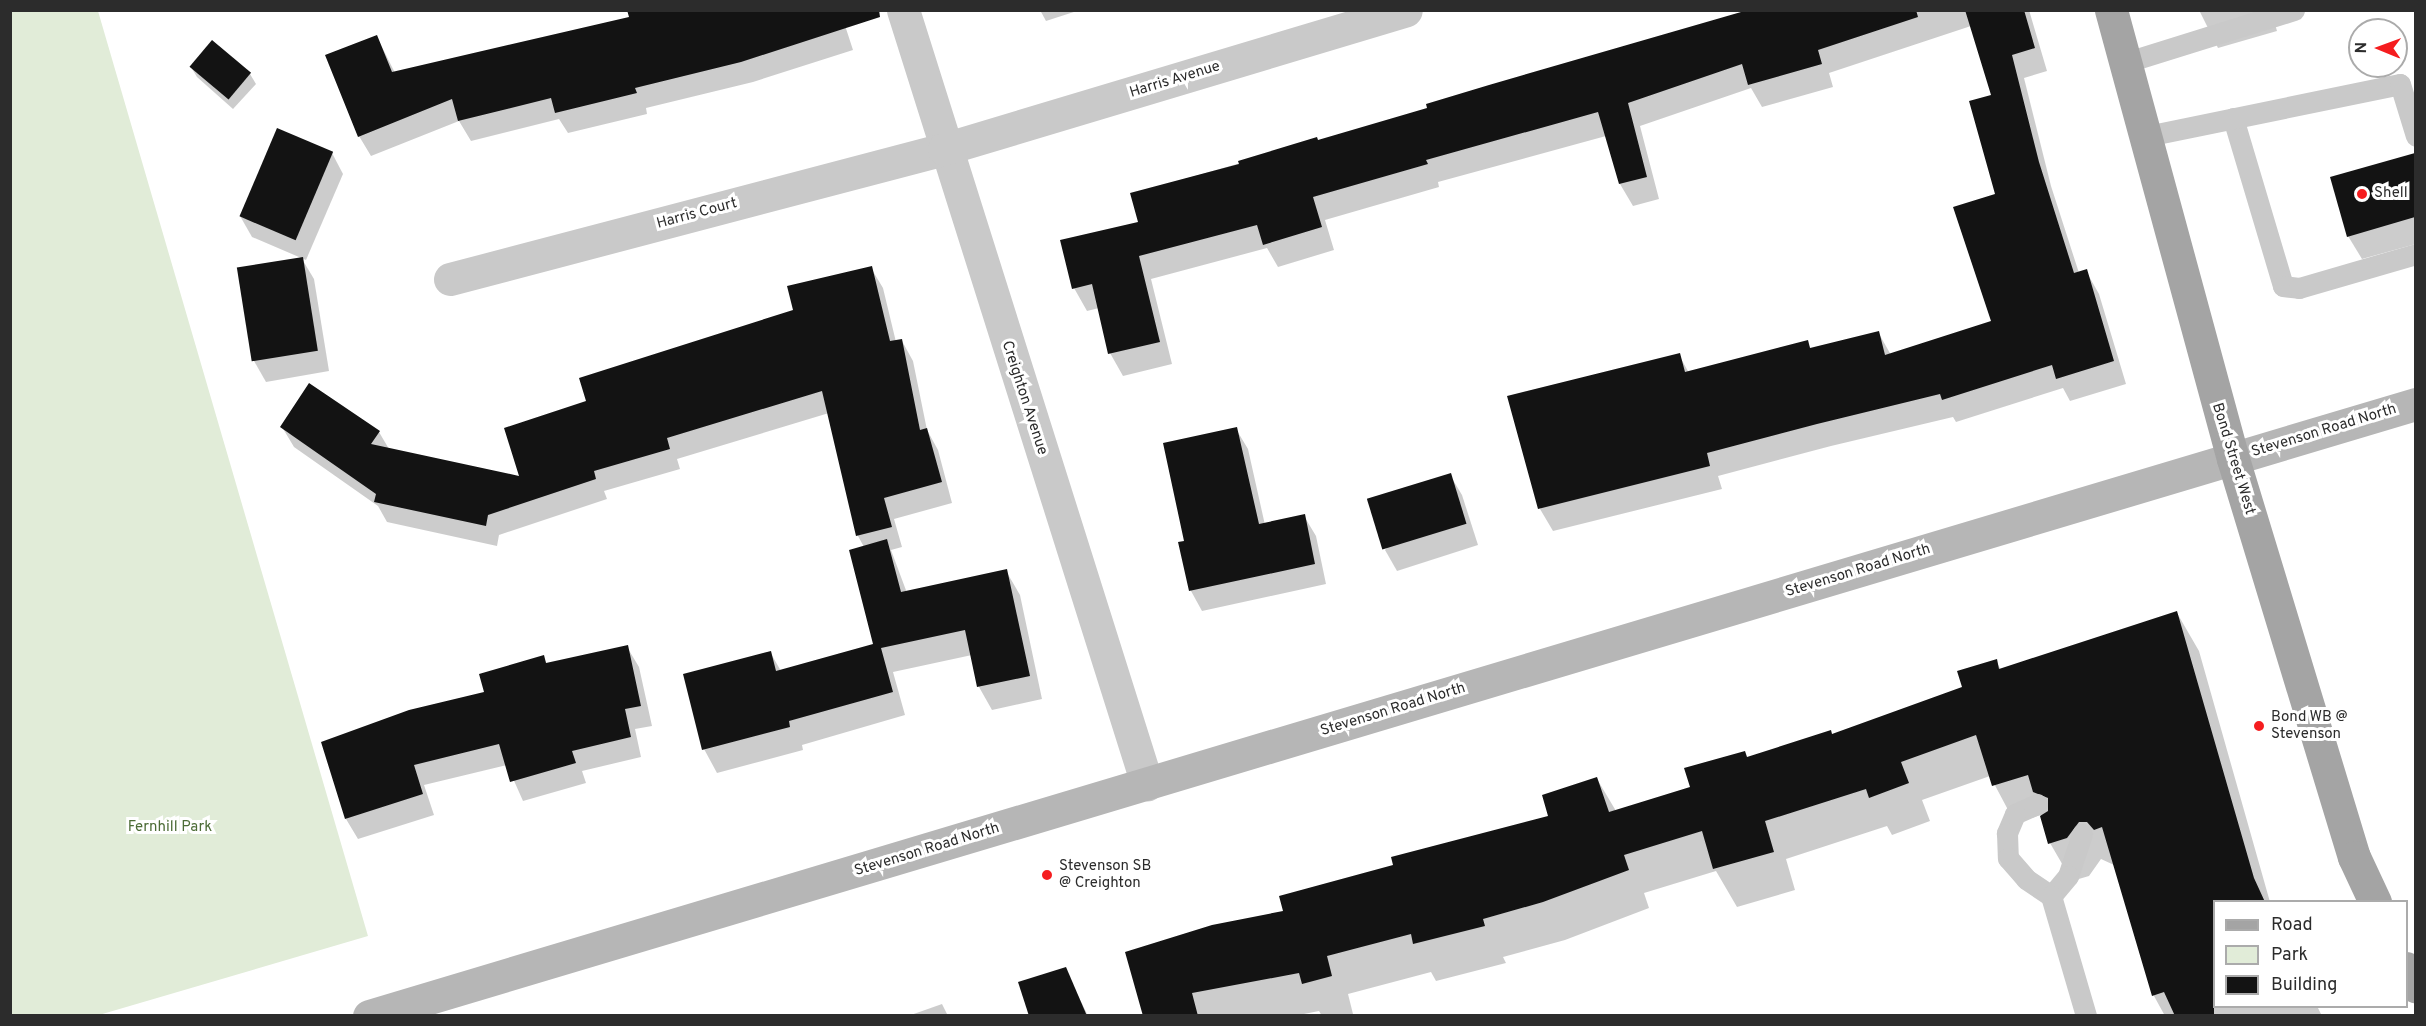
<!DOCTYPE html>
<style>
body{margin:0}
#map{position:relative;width:2426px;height:1026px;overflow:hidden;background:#fff;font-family:Overpass,sans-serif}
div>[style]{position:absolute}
.green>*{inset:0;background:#e1ecd8}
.shadow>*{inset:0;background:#0003}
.building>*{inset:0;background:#131313;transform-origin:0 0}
.lane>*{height:21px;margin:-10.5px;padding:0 10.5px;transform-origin:10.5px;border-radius:10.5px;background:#c9c9c9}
.street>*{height:33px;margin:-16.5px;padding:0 16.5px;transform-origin:16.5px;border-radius:16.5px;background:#c9c9c9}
.secondary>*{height:33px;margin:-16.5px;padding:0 16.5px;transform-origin:16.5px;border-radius:16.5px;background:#b6b6b6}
.primary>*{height:33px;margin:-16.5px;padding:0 16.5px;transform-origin:16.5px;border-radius:16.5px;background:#a4a4a4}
.dots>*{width:16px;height:16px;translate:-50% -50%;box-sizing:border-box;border:3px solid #fff;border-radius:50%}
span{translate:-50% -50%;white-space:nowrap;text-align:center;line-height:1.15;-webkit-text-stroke:6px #fff;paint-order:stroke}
.street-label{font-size:15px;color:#2c2c2c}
.poi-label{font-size:15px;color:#2c2c2c}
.left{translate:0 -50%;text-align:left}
.park-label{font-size:15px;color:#4c6c36}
.frame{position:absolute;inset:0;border:12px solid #2c2c2c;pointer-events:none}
.legend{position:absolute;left:2213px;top:900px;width:195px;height:108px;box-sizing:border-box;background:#fff;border:2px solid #ababab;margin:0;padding:8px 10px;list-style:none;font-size:18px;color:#2c2c2c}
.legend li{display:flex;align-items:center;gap:12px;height:30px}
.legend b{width:30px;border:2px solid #ababab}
.north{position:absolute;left:2348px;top:18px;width:60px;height:60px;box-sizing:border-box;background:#fff;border:2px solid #ababab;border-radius:50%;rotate:271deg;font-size:16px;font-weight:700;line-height:24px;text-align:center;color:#2c2c2c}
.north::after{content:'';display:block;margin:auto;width:21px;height:27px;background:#f51d1f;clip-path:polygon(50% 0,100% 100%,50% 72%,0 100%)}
</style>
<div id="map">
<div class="green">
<div style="clip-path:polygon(10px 11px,98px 11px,368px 936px,99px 1015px,11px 1015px)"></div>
</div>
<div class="shadow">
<div style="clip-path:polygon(840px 10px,853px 50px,753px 82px,646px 108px,647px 114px,568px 133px,559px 119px,471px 141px,459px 121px,371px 156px,359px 136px,377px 37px,395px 73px)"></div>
<div style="clip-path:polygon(1040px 10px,1080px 10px,1046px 21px)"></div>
<div style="clip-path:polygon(1749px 10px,2029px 10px,2047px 71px,2024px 78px,2051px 186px,2079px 273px,2086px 271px,2099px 294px,2126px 384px,2070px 401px,2063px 388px,1956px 422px,1953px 417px,1831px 446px,1718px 476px,1722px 489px,1553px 531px,1540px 509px,1679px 355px,1689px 373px,1807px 342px,1811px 349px,1878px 332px,1891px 355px,1992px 322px,1997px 195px,1993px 96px,1971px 26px,1829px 73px,1833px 87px,1762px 107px,1751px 88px,1640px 126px,1659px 199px,1633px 206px,1620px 184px,1606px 136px,1438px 182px,1439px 187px,1325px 220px,1334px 250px,1278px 267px,1267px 248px,1151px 279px,1172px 364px,1123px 376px,1110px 353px,1099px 308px,1087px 311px,1074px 288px,1140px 223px,1132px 194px,1429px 109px)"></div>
<div style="clip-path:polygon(2199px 10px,2271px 10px,2277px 31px,2218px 48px)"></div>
<div style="clip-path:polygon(191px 67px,250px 74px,256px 84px,233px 109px,197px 77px)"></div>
<div style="clip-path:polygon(332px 153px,343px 174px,306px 260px,252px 237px,240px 216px)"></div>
<div style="clip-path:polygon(2416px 155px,2416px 244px,2362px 259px,2348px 236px,2332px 178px)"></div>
<div style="clip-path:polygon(302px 259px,314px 279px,329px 371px,266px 382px,254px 361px)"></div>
<div style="clip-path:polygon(871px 268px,883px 288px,896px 342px,902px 341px,913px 361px,927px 430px,938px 450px,952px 503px,894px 519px,902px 547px,891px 550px,907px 593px,1006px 571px,1020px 595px,1042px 699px,992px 710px,979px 687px,972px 655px,893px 672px,905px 715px,802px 745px,803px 750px,717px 773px,704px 749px,770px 652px,781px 671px,875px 645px,864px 547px,858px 536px,829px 413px,677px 459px,680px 469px,604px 491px,607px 499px,499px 535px,497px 546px,387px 522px,378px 506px,294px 447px,282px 427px,379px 432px,389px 449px,522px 478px,588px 402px,795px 311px)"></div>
<div style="clip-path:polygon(1236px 429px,1248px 449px,1265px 525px,1304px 516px,1316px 536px,1326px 584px,1202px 611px,1191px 591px,1180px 543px,1186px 542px)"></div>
<div style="clip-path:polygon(1450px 475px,1462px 495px,1478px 545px,1397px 571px,1385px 550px)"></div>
<div style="clip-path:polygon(2177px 613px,2199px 651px,2270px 902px,2214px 902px,2214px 1006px,2317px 1006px,2322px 1016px,2165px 1016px,2154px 996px,2114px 865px,2101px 859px,2089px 876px,2072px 881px,2050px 843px,2041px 815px,2015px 823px,1990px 776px,1922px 800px,1930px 821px,1892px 835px,1887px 826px,1786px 859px,1795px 890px,1737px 907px,1716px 871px,1644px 893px,1649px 908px,1565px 940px,1503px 957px,1506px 963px,1436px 981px,1431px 972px,1348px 994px,1353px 1014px,1349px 1016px,1322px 1016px,1319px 1011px,1294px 1016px,1145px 1016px,1285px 912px,1395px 866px,1550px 817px,1597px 779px,1616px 811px,1691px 788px,1748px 758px,1832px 736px,1964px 688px,1996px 661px,2001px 670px)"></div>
<div style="clip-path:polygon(627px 647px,639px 667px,652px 726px,635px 729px,641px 757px,582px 771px,586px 783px,523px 801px,507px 765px,424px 785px,434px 815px,358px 839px,346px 819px,486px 693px,543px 657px,547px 664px)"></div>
<div style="clip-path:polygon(1065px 969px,1088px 1016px,1030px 1016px)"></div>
<div style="clip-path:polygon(942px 1004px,948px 1016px,908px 1016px)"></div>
</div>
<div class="building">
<div style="clip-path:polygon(627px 10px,879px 10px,880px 17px,741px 62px,635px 88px,637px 93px,555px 113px,551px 98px,458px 121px,452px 99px,358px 137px,325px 55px,377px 35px,392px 72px,629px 17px)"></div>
<div style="clip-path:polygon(1748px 10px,1916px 10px,1918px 17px,1818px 50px,1822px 64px,1748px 85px,1742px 64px,1628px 103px,1647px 177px,1619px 184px,1598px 112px,1426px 160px,1428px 164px,1313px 197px,1322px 227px,1263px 245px,1257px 225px,1139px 256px,1160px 342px,1108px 354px,1092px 284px,1072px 289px,1060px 240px,1138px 222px,1130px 193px,1239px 164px,1238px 161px,1317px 137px,1318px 140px,1427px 108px,1426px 104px,1489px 85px)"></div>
<div style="clip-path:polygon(1965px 10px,2024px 10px,2035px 48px,2012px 55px,2039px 162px,2074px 273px,2087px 269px,2114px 361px,2056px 379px,2052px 365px,1942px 400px,1940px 394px,1817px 424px,1707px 453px,1710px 466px,1538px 509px,1507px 396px,1680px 353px,1685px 372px,1808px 340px,1810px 348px,1879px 331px,1885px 355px,1991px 321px,1953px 207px,1995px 194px,1969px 101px,1991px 95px)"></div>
<div style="left:212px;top:40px;width:51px;height:35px;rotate:40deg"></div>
<div style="left:277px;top:128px;width:61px;height:96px;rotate:23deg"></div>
<div style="clip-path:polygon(2415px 153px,2415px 217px,2347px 237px,2330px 177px)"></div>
<div style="left:303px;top:257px;width:95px;height:67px;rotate:81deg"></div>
<div style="clip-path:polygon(872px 266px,890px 341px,902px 339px,920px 430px,927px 428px,942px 482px,884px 498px,892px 527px,856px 536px,822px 391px,667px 438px,670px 449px,594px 471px,596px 479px,488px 515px,486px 526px,374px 502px,376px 494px,280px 427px,309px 383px,380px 431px,371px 444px,519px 476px,504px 428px,586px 401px,579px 378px,793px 310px,787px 286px)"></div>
<div style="clip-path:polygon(1237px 427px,1259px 524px,1305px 514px,1315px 564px,1189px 591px,1178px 542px,1184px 541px,1163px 443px)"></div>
<div style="left:1451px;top:473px;width:53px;height:88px;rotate:73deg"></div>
<div style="clip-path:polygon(887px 539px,901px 592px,1007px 569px,1030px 676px,977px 687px,965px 630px,881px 648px,893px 692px,789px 721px,790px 727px,702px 750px,683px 674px,771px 651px,776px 671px,873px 644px,849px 550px)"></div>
<div style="clip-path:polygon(2177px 611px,2254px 878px,2265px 902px,2214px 902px,2214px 1016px,2175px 1016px,2164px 992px,2152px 996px,2102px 827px,2094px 830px,2087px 822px,2079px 822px,2067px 838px,2048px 844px,2040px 816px,2048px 811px,2048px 798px,2033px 792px,2028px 775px,1992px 786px,1976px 735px,1901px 762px,1909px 783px,1869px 798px,1866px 789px,1765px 821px,1774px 852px,1713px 869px,1702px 831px,1624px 855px,1629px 870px,1543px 902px,1483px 919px,1485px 926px,1413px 944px,1411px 934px,1327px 956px,1332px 976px,1302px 984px,1299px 973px,1192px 993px,1198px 1016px,1143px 1016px,1125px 952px,1212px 925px,1283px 911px,1279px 896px,1393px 865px,1391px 857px,1548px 816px,1542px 795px,1597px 777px,1609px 812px,1690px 787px,1684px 768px,1745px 751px,1747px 757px,1831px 730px,1832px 734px,1962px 687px,1957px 671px,1997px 659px,1999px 669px)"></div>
<div style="clip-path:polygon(628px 645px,641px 706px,625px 709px,631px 737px,572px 751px,576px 763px,510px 782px,499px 744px,414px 765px,423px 794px,345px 819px,321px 742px,409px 710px,484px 692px,479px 674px,544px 655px,546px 663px)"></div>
<div style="clip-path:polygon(1066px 967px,1087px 1016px,1029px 1016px,1018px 982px)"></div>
</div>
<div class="lane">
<div style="left:2124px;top:63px;width:178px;rotate:-17.3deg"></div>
<div style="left:2233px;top:118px;width:175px;rotate:73.4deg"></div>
<div style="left:2283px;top:286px;width:16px;rotate:7deg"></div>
<div style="left:2299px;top:288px;width:122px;rotate:-16.2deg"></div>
<div style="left:2147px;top:136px;width:258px;rotate:-11.6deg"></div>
<div style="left:2400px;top:84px;width:54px;rotate:72.9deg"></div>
<div style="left:2037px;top:804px;width:24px;rotate:156deg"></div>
<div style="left:2015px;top:814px;width:21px;rotate:113deg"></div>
<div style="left:2007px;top:833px;width:25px;rotate:88deg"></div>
<div style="left:2008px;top:858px;width:28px;rotate:49deg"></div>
<div style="left:2026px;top:879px;width:30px;rotate:34deg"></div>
<div style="left:2082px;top:834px;width:44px;rotate:108.4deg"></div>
<div style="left:2068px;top:876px;width:26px;rotate:130deg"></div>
<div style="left:2051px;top:896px;width:125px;rotate:73.7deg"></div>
</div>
<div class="street">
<div style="left:903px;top:10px;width:812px;rotate:72.5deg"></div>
<div style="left:450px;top:279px;width:511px;rotate:-14.74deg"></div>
<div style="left:944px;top:149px;width:482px;rotate:-16.7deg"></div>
</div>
<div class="secondary">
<div style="left:369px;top:1016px;width:2137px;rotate:-16.65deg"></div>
</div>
<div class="primary">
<div style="left:2111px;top:10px;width:465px;rotate:74.8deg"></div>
<div style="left:2233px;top:459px;width:416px;rotate:73.1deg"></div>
<div style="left:2354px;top:857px;width:50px;rotate:65deg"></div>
<div style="left:2406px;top:968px;width:21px;rotate:62deg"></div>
</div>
<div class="dots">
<div style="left:2362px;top:194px;background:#f51d1f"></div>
<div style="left:2259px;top:726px;background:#f51d1f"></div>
<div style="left:1047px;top:875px;background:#f51d1f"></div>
</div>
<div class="street-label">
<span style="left:1175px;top:80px;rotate:-17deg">Harris Avenue</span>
<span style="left:697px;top:214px;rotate:-15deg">Harris Court</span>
<span style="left:1024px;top:398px;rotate:72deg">Creighton Avenue</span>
<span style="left:2324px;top:431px;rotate:-17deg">Stevenson Road North</span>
<span style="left:2233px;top:459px;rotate:73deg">Bond Street West</span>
<span style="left:1858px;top:571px;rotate:-17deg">Stevenson Road North</span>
<span style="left:1393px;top:710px;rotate:-17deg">Stevenson Road North</span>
<span style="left:927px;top:850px;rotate:-17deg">Stevenson Road North</span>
</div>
<div class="poi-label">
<span class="left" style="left:2374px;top:194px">Shell</span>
<span class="left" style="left:2271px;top:726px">Bond WB @<br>Stevenson</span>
<span class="left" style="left:1059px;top:875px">Stevenson SB<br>@ Creighton</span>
</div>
<div class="park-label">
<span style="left:170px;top:828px">Fernhill Park</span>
</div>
<div class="frame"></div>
<ul class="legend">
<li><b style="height:8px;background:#a4a4a4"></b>Road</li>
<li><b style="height:16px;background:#e1ecd8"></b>Park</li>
<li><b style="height:16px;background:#131313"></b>Building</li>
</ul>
<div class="north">N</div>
</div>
